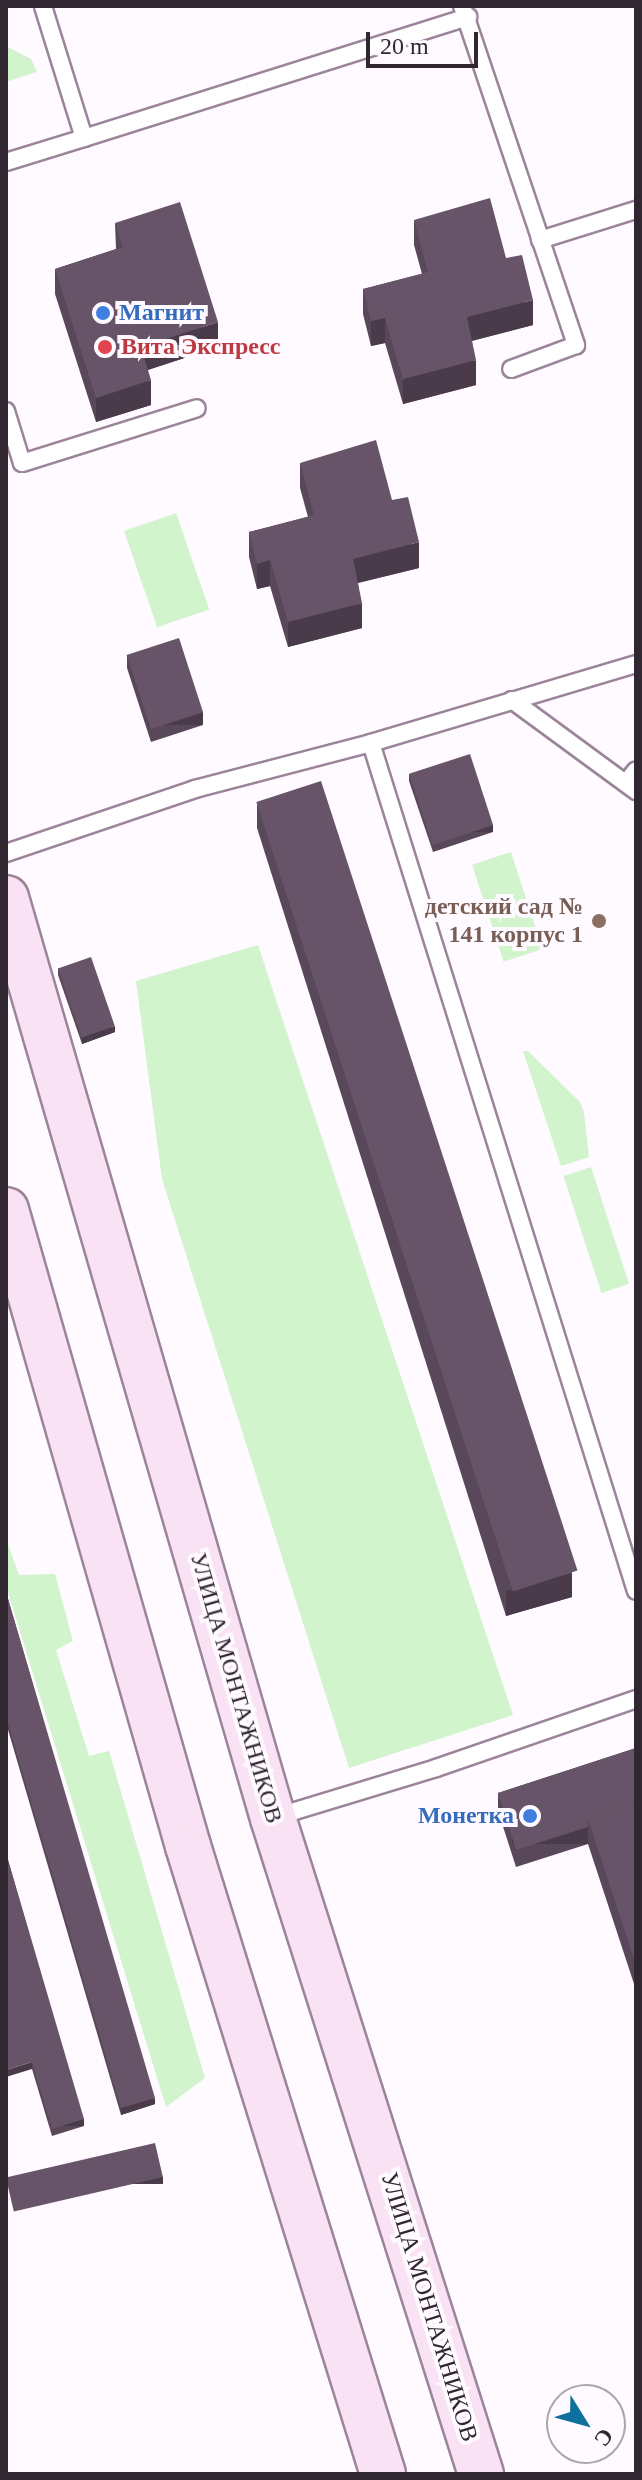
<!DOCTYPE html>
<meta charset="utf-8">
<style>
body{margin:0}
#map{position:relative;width:642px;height:2480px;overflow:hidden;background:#fffaff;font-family:"Times New Roman",serif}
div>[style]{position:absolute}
.green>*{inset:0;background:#d1f4cd;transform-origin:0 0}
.roads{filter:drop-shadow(2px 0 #9b859b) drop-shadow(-2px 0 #9b859b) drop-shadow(0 2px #9b859b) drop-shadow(0 -2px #9b859b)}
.lane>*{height:16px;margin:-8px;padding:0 8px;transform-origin:8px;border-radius:8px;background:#fff}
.secondary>*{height:44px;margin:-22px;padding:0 22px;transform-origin:22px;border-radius:22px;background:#f9e2f3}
.wall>*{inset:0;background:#594859}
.shaded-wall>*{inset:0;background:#493b49;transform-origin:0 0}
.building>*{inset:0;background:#685468;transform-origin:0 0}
.dots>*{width:22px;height:22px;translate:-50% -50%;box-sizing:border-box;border:4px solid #fffaff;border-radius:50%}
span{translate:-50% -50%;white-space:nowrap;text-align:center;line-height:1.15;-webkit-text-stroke:8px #fffaff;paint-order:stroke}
.shop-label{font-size:24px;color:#366cbe;font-weight:700}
.left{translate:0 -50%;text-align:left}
.right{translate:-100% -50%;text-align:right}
.health-label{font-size:24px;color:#be3a42;font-weight:700}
.education-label{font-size:24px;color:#785e54;font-weight:700}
.street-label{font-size:24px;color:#302730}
.frame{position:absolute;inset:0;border:8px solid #302730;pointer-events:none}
.north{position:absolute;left:546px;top:2384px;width:80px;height:80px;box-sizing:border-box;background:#fffaff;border:2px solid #aca6ac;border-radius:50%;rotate:127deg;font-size:22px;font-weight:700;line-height:32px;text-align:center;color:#302730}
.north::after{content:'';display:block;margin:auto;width:28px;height:36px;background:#0d709d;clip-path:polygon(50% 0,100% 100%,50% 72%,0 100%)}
.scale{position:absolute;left:366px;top:32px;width:112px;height:36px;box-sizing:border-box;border:4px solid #302730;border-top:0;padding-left:10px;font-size:24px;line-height:28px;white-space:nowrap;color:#302730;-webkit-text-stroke:6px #fffaff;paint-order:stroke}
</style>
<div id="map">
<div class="green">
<div style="clip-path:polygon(6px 46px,31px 59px,37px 72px,6px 82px)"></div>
<div style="left:176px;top:513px;width:102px;height:55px;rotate:71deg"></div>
<div style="left:511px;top:852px;width:102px;height:41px;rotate:72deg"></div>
<div style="clip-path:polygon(258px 945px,513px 1715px,349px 1768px,162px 1179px,136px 981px)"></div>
<div style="clip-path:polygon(523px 1051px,528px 1051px,580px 1102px,584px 1112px,589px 1157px,561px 1166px)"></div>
<div style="left:591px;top:1167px;width:123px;height:29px;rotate:72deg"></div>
<div style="clip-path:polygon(6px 1538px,19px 1575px,55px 1574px,73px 1641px,56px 1650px,89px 1756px,109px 1751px,205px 2078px,166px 2107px,6px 1586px)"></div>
</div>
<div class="roads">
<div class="lane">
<div style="left:462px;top:6px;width:358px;rotate:71.4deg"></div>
<div style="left:576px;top:345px;width:69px;rotate:159.7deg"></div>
<div style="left:84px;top:138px;width:403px;rotate:-17.5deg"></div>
<div style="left:6px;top:162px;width:82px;rotate:-17.1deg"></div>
<div style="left:84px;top:138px;width:138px;rotate:-107.3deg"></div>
<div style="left:540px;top:240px;width:101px;rotate:-17.4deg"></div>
<div style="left:6px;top:411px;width:54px;rotate:72.9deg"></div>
<div style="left:22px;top:463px;width:183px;rotate:-17.4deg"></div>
<div style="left:512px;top:700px;width:154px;rotate:36.3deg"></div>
<div style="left:371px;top:743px;width:888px;rotate:72.65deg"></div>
<div style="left:626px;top:783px;width:16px;rotate:-52deg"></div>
<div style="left:6px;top:853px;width:200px;rotate:-18.7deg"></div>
<div style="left:195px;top:789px;width:182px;rotate:-14.6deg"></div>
<div style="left:371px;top:743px;width:277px;rotate:-16.6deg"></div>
<div style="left:275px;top:1817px;width:168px;rotate:-16.9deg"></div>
<div style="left:436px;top:1768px;width:212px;rotate:-19deg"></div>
</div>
<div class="secondary">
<div style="left:6px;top:898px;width:958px;rotate:73.82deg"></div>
<div style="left:273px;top:1818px;width:688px;rotate:72.41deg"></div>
<div style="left:6px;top:1210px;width:662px;rotate:74.03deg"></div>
<div style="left:188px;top:1846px;width:658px;rotate:72.75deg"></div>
</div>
</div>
<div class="wall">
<div style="clip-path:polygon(636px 79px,636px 110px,634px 104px,634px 80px)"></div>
<div style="clip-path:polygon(414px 220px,506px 258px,533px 325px,472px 341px,476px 385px,403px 404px,385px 343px,371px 346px,363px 314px,363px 289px,422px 274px,414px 245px)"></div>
<div style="clip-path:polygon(115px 223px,218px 347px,148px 370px,151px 405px,96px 422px,55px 294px,55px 269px,116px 249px)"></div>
<div style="clip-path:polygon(300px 463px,392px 500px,419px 568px,358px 583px,362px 628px,288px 647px,270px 586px,257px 589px,249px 557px,249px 532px,308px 517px,300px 488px)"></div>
<div style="clip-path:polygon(127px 655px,203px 725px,151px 742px,127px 668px)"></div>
<div style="clip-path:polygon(409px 774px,493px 832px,433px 852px,409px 781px)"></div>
<div style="clip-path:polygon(257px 803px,572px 1597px,506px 1616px,257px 828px)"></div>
<div style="clip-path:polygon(58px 968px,115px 1032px,82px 1044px,58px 975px)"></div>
<div style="clip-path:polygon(6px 1592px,155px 2104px,121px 2115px,6px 1723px)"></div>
<div style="clip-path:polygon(636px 1748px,636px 1990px,588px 1844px,516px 1867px,498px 1811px,498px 1793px)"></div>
<div style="clip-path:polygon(6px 1853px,84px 2126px,52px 2136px,32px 2069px)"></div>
</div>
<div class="shaded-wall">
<div style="clip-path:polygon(533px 300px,533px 325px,467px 342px,467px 317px)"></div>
<div style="clip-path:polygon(385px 318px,385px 343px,371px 346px,371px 321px)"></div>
<div style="clip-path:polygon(218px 322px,218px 347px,141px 372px,141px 347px)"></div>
<div style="clip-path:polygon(476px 360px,476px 385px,403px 404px,403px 379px)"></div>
<div style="clip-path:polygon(151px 380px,151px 405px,96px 422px,96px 398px)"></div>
<div style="clip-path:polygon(419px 542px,419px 568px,353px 584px,353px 559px)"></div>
<div style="clip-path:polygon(270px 560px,270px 586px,257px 589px,257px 564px)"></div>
<div style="clip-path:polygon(362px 603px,362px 628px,288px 647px,288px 622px)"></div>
<div style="left:203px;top:712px;width:13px;height:55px;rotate:90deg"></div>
<div style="left:493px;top:825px;width:7px;height:63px;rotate:90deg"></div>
<div style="clip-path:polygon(115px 1026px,115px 1032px,82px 1044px,82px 1037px)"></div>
<div style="clip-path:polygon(572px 1572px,572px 1597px,506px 1616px,506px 1591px)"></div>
<div style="left:588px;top:1827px;width:17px;height:76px;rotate:90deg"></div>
<div style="clip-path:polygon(32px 2062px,32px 2069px,6px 2077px,6px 2070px)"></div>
<div style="clip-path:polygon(155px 2098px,155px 2104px,121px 2115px,121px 2108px)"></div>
<div style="left:84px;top:2119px;width:7px;height:34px;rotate:90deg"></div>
<div style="left:163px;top:2177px;width:7px;height:161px;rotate:90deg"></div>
</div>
<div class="building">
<div style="clip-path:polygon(490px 198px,506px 258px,522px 255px,533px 300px,467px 317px,476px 360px,403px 379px,385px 318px,371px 321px,363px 289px,428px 272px,414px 220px)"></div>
<div style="clip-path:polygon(180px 202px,218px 322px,141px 347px,151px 380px,96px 398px,55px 269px,123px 247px,115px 223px)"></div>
<div style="clip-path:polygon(376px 440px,392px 500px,408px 497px,419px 542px,353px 559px,362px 603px,288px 622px,270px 560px,257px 564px,249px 532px,314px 515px,300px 463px)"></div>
<div style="left:179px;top:638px;width:78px;height:55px;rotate:72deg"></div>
<div style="left:470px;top:754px;width:75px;height:64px;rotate:72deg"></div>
<div style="left:321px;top:781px;width:830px;height:68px;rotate:72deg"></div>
<div style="left:91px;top:957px;width:73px;height:35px;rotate:71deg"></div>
<div style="clip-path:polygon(6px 1592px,155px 2098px,121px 2108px,6px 1716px)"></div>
<div style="clip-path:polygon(636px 1748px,636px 1803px,588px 1819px,588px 1827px,516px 1850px,498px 1793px)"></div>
<div style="clip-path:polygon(636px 1803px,636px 1965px,588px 1819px)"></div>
<div style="clip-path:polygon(6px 1853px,84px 2119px,52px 2129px,32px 2062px,6px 2070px)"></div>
<div style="left:155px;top:2143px;width:35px;height:153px;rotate:77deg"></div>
</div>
<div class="dots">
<div style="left:103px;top:313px;background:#3f7fe0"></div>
<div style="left:105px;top:347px;background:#e0444e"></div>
<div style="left:599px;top:921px;background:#8d6e63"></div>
<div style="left:530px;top:1816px;background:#3f7fe0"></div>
</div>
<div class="shop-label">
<span class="left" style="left:119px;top:313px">Магнит</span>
<span class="right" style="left:514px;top:1816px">Монетка</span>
</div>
<div class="health-label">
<span class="left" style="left:121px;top:347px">Вита Экспресс</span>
</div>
<div class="education-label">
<span class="right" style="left:583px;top:921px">детский сад №<br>141 корпус 1</span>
</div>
<div class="street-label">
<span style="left:236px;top:1688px;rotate:74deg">УЛИЦА МОНТАЖНИКОВ</span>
<span style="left:429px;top:2307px;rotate:73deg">УЛИЦА МОНТАЖНИКОВ</span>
</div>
<div class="frame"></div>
<div class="north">С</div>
<div class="scale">20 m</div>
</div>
